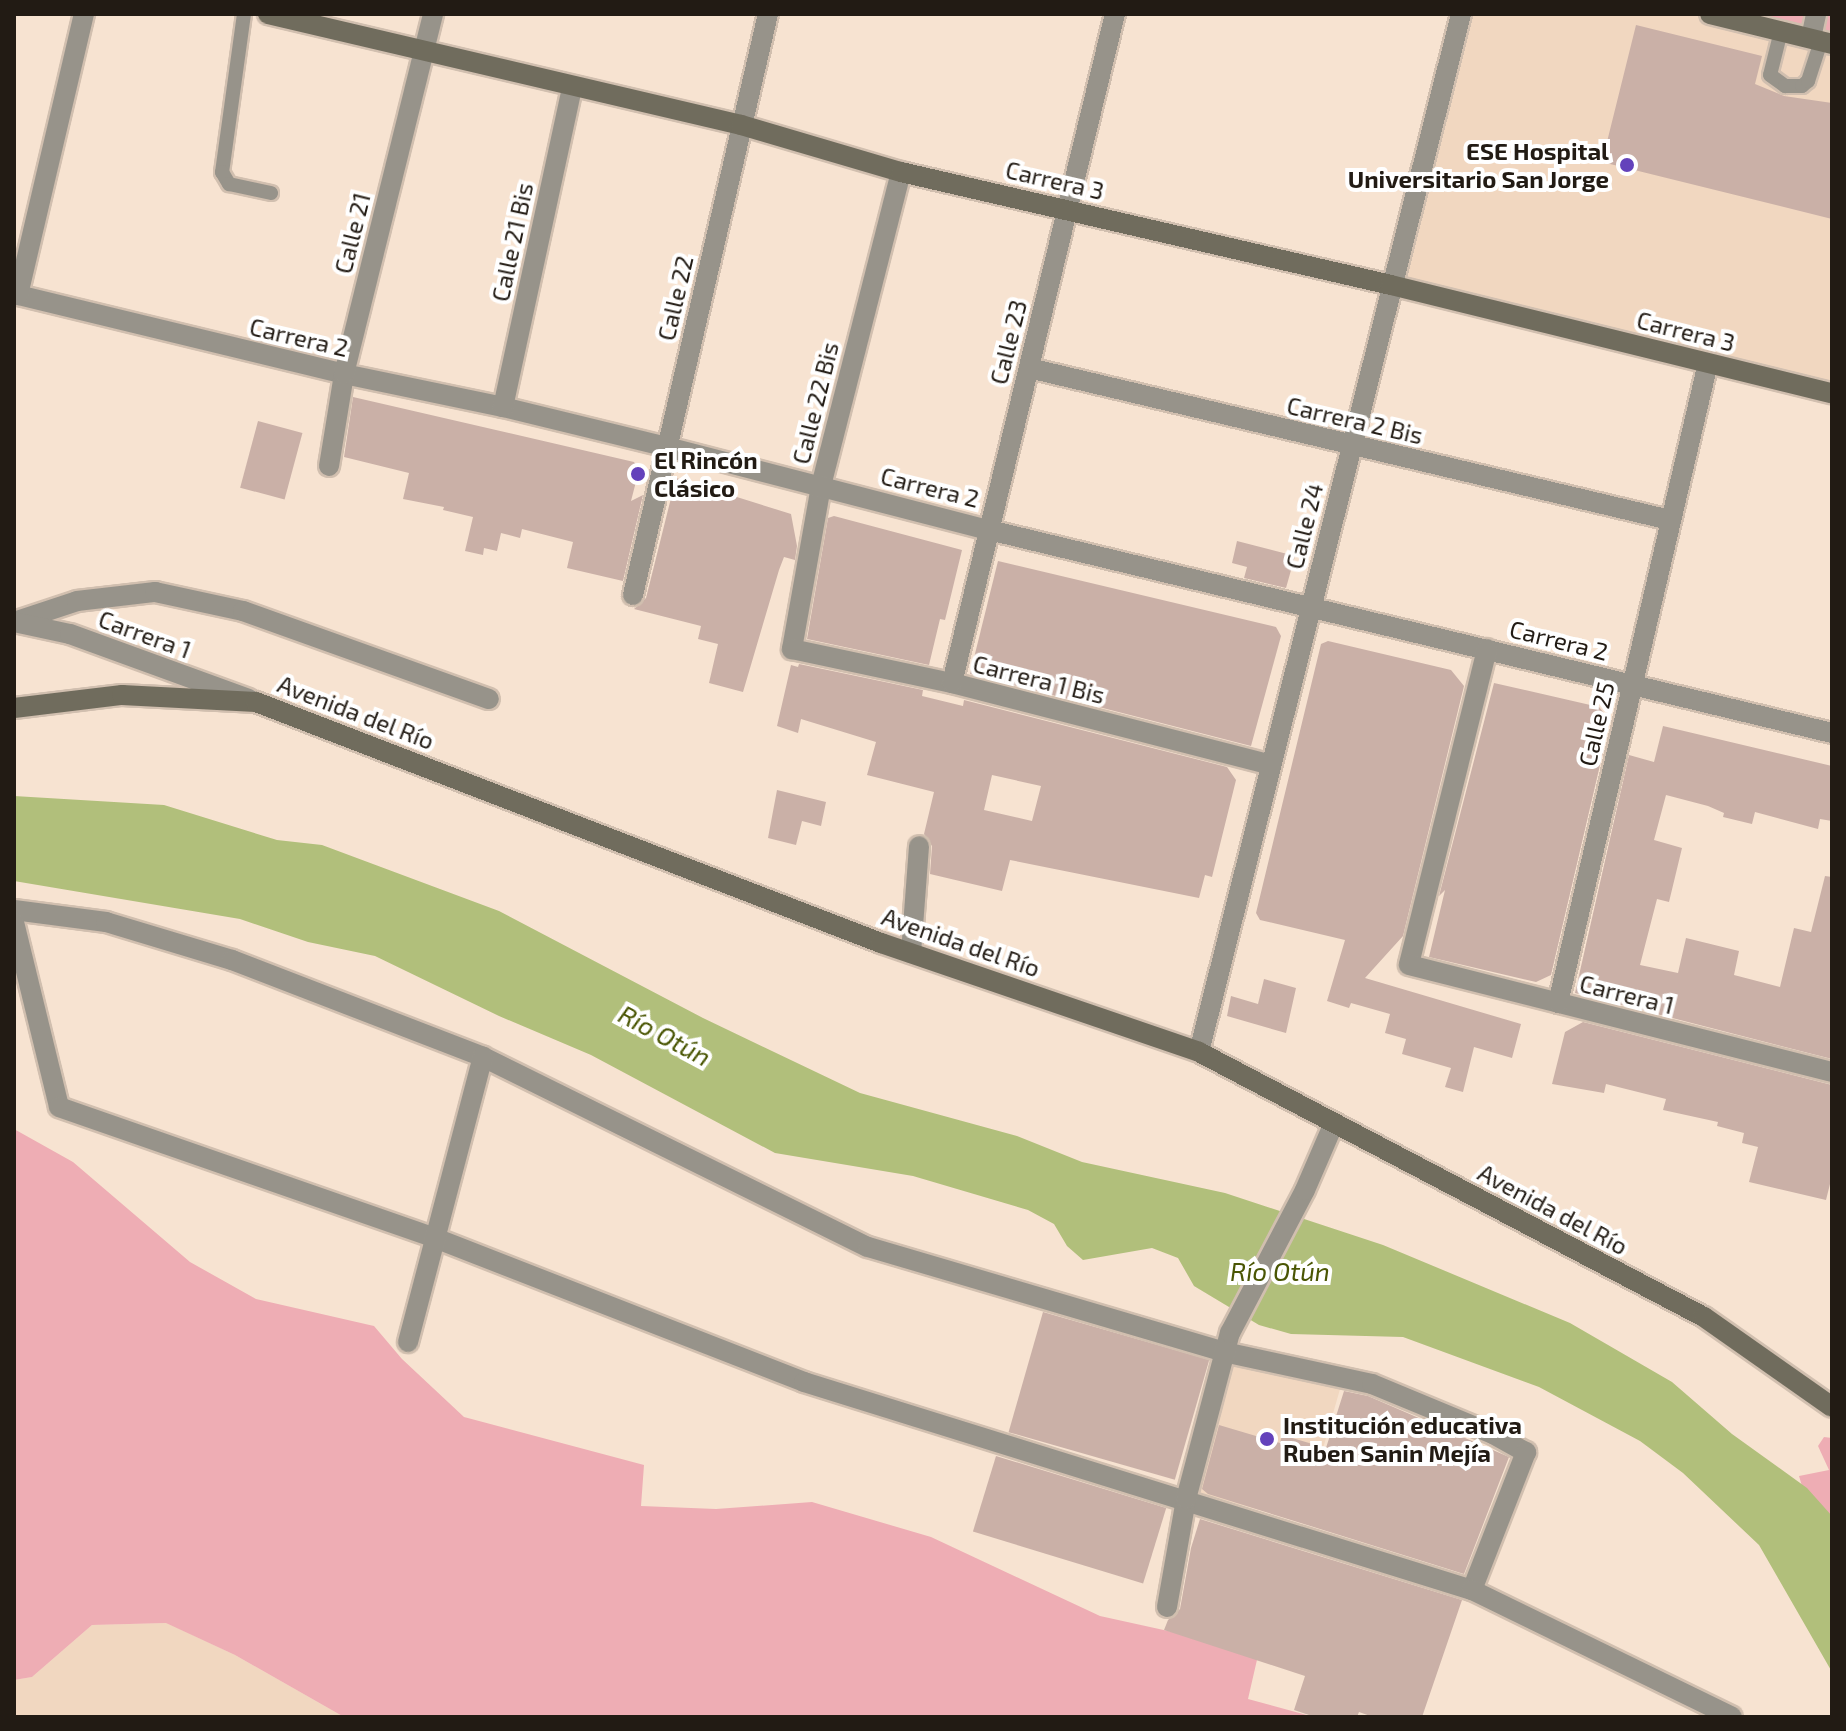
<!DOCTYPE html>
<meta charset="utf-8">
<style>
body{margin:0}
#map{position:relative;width:1846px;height:1731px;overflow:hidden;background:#f7e3d1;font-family:"Exo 2",sans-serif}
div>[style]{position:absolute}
.built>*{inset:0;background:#f1d7c0;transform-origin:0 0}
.green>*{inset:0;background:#eeadb4}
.water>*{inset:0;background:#b1bf7b}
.building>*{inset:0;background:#cab0a7;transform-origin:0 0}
.roads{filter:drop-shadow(2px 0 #d1bfaf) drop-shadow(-2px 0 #d1bfaf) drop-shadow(0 2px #d1bfaf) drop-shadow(0 -2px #d1bfaf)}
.lane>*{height:14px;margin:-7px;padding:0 7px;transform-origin:7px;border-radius:7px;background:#97938a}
.street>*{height:20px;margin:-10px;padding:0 10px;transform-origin:10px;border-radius:10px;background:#97938a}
.secondary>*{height:20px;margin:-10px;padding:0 10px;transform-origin:10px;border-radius:10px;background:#706c5d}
.dots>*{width:22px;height:22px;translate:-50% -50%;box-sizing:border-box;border:4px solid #fff;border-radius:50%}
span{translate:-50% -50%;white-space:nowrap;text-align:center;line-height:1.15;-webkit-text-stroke:8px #fff;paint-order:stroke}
.poi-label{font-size:24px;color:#221b14;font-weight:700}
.right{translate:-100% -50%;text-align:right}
.left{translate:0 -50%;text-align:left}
.street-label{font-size:24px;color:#221b14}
.water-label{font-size:26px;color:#4a5604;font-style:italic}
.frame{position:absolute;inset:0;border:16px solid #221b14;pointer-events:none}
</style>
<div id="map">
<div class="built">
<div style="clip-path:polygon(1461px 14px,1710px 14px,1832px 44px,1832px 393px,1391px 285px)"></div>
<div style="left:1233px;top:1356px;width:112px;height:141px;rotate:16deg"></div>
<div style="clip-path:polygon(167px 1623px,235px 1655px,344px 1717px,14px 1717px,14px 1680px,32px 1677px,92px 1625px)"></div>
</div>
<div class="green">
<div style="clip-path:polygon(1710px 14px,1832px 14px,1832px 44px)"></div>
<div style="clip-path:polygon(14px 1129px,73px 1162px,190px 1262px,256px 1299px,374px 1326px,402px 1359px,464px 1417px,644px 1465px,641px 1506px,716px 1509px,812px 1502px,931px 1537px,1100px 1616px,1259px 1651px,1248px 1699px,1314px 1717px,344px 1717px,235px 1655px,166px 1623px,92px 1625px,32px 1677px,14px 1680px)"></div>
<div style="clip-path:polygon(1824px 1437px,1832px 1438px,1832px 1525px,1802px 1486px,1799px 1476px,1829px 1470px,1818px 1446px)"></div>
</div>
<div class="water">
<div style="clip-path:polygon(14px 796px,164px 805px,277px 840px,322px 845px,499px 911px,703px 1018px,860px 1093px,1017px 1136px,1082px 1162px,1225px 1193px,1383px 1245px,1570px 1323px,1672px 1382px,1732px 1434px,1807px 1488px,1832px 1516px,1832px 1672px,1759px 1545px,1683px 1473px,1640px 1441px,1539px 1387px,1403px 1337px,1291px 1334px,1259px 1325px,1194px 1286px,1178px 1258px,1152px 1248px,1083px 1260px,1067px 1246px,1054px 1224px,1028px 1210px,913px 1176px,775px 1153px,591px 1055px,499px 1016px,375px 956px,308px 942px,240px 919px,14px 881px)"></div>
</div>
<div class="building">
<div style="clip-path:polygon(1636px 25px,1762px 56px,1755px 84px,1784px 96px,1832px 103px,1832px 219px,1602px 162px)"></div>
<div style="clip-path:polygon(353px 397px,634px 462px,639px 470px,631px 501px,643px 495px,623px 581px,567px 568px,573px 542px,522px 529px,520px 538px,501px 533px,497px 551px,484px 548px,483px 555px,465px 551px,473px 517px,443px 510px,444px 507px,403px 499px,409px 473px,344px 457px)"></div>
<div style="left:258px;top:421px;width:46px;height:69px;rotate:15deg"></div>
<div style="clip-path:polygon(676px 478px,791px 514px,797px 546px,795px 560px,784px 557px,779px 570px,743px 692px,709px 683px,718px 644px,698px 639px,701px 626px,634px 609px,646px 598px)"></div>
<div style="clip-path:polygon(834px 516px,962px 550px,945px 620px,940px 619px,929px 665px,807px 639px,828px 518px)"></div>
<div style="clip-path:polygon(1237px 541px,1295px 556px,1286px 588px,1244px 578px,1247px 567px,1232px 563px)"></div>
<div style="clip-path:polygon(998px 561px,1276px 627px,1281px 636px,1251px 746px,970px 674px)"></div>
<div style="clip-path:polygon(1328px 641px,1451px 670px,1464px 686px,1403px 936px,1365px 978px,1521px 1024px,1512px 1058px,1474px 1047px,1463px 1092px,1445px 1087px,1451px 1068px,1402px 1054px,1406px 1039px,1385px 1033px,1390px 1014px,1351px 1003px,1349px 1008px,1327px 1001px,1345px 940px,1260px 920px,1256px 913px,1321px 644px)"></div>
<div style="clip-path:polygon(evenodd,799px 664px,923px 690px,922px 696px,963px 706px,964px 700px,1227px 767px,1236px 780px,1212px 877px,1205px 875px,1199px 898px,1010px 860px,1002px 891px,930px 874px,932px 846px,924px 834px,934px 792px,867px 775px,876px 742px,801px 719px,798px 733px,777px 726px,791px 665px,798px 667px,799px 664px,992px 775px,1041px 786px,1032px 821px,984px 810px,992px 775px)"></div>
<div style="clip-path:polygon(1494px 683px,1599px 707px,1604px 713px,1597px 747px,1604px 748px,1551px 975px,1536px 982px,1429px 957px,1445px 890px,1439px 896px)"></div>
<div style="clip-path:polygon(1663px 726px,1832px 766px,1832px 821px,1820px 819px,1818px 829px,1755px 812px,1752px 824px,1723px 817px,1724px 813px,1708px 806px,1666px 795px,1654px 840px,1682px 848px,1669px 902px,1657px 899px,1640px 965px,1678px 973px,1686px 938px,1739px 951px,1734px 975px,1780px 987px,1794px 928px,1811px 932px,1825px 876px,1832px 877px,1832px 1059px,1575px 993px,1629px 755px,1654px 762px)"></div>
<div style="clip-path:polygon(777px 790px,826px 802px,821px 826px,802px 821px,796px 845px,768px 838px)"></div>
<div style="clip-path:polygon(1264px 979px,1296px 988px,1286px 1033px,1227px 1016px,1231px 996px,1258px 1004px)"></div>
<div style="clip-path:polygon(1583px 1022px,1832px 1085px,1832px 1176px,1826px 1200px,1749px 1182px,1758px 1147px,1742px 1143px,1744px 1133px,1717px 1126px,1718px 1122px,1663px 1110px,1666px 1099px,1606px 1084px,1604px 1093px,1552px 1084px,1565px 1032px)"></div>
<div style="left:1043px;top:1312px;width:173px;height:125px;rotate:16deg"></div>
<div style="clip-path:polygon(1344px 1391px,1368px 1396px,1509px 1457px,1464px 1574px,1208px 1494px,1202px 1489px,1219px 1425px,1280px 1443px,1282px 1435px,1326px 1448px)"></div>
<div style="left:996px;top:1456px;width:178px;height:79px;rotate:17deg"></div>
<div style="clip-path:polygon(1200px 1519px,1462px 1600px,1422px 1717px,1373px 1717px,1359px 1712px,1357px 1717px,1315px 1717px,1294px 1710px,1305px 1676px,1164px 1630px,1168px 1620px,1180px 1609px,1191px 1548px)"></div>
</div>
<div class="roads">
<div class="lane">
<div style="left:244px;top:14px;width:160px;rotate:97.9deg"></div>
<div style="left:222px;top:172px;width:14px;rotate:60deg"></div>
<div style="left:229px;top:184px;width:43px;rotate:12.1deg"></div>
<div style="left:1781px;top:31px;width:45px;rotate:104deg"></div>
<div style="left:1770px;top:75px;width:19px;rotate:36deg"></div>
<div style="left:1785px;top:86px;width:17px"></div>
<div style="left:1802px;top:86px;width:8px;rotate:-40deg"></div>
<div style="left:1808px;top:81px;width:42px;rotate:-72deg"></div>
</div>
<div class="street">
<div style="left:1811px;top:38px;width:25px;rotate:-78deg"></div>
<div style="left:901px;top:172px;width:324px;rotate:104.3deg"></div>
<div style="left:821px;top:486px;width:166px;rotate:100.1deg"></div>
<div style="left:792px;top:649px;width:164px;rotate:12deg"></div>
<div style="left:952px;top:683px;width:329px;rotate:14.4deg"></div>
<div style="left:14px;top:294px;width:340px;rotate:13.6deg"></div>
<div style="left:344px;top:374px;width:162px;rotate:11.7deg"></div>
<div style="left:503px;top:407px;width:169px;rotate:13.7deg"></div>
<div style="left:667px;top:447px;width:333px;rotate:14.5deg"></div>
<div style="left:989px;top:530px;width:867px;rotate:13.54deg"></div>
<div style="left:18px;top:295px;width:289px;rotate:-76.8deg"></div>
<div style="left:1029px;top:368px;width:659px;rotate:13.34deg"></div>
<div style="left:503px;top:407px;width:326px;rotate:-77.8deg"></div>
<div style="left:329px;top:466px;width:93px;rotate:-80.7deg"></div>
<div style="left:344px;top:374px;width:371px;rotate:-76.1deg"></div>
<div style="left:633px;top:595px;width:596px;rotate:-76.92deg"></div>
<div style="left:14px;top:622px;width:66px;rotate:-18.4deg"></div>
<div style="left:77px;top:601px;width:79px;rotate:-6.6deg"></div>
<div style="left:155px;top:592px;width:90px;rotate:12.2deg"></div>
<div style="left:243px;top:611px;width:261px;rotate:19.7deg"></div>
<div style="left:14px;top:622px;width:57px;rotate:12.1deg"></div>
<div style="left:70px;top:634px;width:190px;rotate:20deg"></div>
<div style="left:1487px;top:649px;width:325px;rotate:103.9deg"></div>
<div style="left:1409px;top:965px;width:436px;rotate:14.2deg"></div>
<div style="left:952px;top:683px;width:689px;rotate:-76.31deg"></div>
<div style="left:14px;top:910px;width:93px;rotate:7.4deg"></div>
<div style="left:106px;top:922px;width:132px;rotate:16.8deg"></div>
<div style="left:232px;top:960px;width:269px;rotate:21.1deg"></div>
<div style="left:483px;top:1057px;width:429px;rotate:26.3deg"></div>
<div style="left:868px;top:1247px;width:371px;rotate:16.4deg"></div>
<div style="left:1224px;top:1352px;width:151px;rotate:12.2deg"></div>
<div style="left:1372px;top:1384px;width:131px;rotate:22.5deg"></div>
<div style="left:1493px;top:1434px;width:38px;rotate:29deg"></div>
<div style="left:1526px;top:1452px;width:148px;rotate:111.4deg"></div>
<div style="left:14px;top:922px;width:190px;rotate:76.3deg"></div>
<div style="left:59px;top:1107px;width:398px;rotate:19.2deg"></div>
<div style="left:435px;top:1238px;width:396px;rotate:21.3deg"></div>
<div style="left:804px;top:1382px;width:700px;rotate:17.3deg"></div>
<div style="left:1472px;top:1590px;width:289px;rotate:26deg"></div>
<div style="left:911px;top:953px;width:107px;rotate:-85.7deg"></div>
<div style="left:1558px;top:1003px;width:657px;rotate:-76.81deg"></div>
<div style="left:1199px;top:1052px;width:1071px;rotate:-75.83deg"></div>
<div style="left:408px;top:1342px;width:295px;rotate:-75.3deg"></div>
<div style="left:1167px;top:1607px;width:110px;rotate:-80deg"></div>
<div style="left:1186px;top:1499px;width:172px;rotate:-75.2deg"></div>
<div style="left:1230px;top:1333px;width:161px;rotate:-62.3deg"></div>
<div style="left:1305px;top:1190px;width:73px;rotate:-66.6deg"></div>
</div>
<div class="secondary">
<div style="left:268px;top:14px;width:486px;rotate:13.2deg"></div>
<div style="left:741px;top:125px;width:167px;rotate:16.4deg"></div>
<div style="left:901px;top:172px;width:503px;rotate:12.99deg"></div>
<div style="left:1391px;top:285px;width:454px;rotate:13.8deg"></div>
<div style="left:1710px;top:14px;width:126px;rotate:13.8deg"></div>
<div style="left:14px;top:708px;width:109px;rotate:-6.9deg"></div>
<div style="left:122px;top:695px;width:134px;rotate:3deg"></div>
<div style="left:256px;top:702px;width:670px;rotate:21.09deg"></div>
<div style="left:881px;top:943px;width:336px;rotate:18.9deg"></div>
<div style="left:1199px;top:1052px;width:570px;rotate:27.69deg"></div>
<div style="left:1704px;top:1317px;width:156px;rotate:35.1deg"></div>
</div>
</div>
<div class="dots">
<div style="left:1627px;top:165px;background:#6442bb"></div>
<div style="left:638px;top:474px;background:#6442bb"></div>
<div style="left:1267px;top:1439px;background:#6442bb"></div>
</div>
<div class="poi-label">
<span class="right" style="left:1609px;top:165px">ESE Hospital<br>Universitario San Jorge</span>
<span class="left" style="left:654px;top:474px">El Rincón<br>Clásico</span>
<span class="left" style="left:1283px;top:1439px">Institución educativa<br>Ruben Sanin Mejía</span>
</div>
<div class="street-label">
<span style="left:1055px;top:180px;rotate:13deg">Carrera 3</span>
<span style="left:352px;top:233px;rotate:-76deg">Calle 21</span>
<span style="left:512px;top:242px;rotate:-78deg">Calle 21 Bis</span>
<span style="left:675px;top:298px;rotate:-77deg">Calle 22</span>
<span style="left:1686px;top:331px;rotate:14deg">Carrera 3</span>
<span style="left:299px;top:337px;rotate:13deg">Carrera 2</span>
<span style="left:1008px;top:342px;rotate:-76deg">Calle 23</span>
<span style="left:815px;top:403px;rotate:-76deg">Calle 22 Bis</span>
<span style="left:1355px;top:420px;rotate:13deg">Carrera 2 Bis</span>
<span style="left:930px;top:487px;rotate:14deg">Carrera 2</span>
<span style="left:1304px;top:526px;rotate:-76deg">Calle 24</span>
<span style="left:145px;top:634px;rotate:20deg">Carrera 1</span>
<span style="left:1559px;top:640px;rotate:14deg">Carrera 2</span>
<span style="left:1039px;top:679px;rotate:14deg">Carrera 1 Bis</span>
<span style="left:356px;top:712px;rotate:21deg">Avenida del Río</span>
<span style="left:1596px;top:724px;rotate:-77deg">Calle 25</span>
<span style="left:961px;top:942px;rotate:19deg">Avenida del Río</span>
<span style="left:1627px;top:994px;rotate:14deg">Carrera 1</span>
<span style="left:1553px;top:1209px;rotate:28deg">Avenida del Río</span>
</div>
<div class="water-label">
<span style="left:665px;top:1035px;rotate:28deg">Río Otún</span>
<span style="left:1280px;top:1271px">Río Otún</span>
</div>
<div class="frame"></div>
</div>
